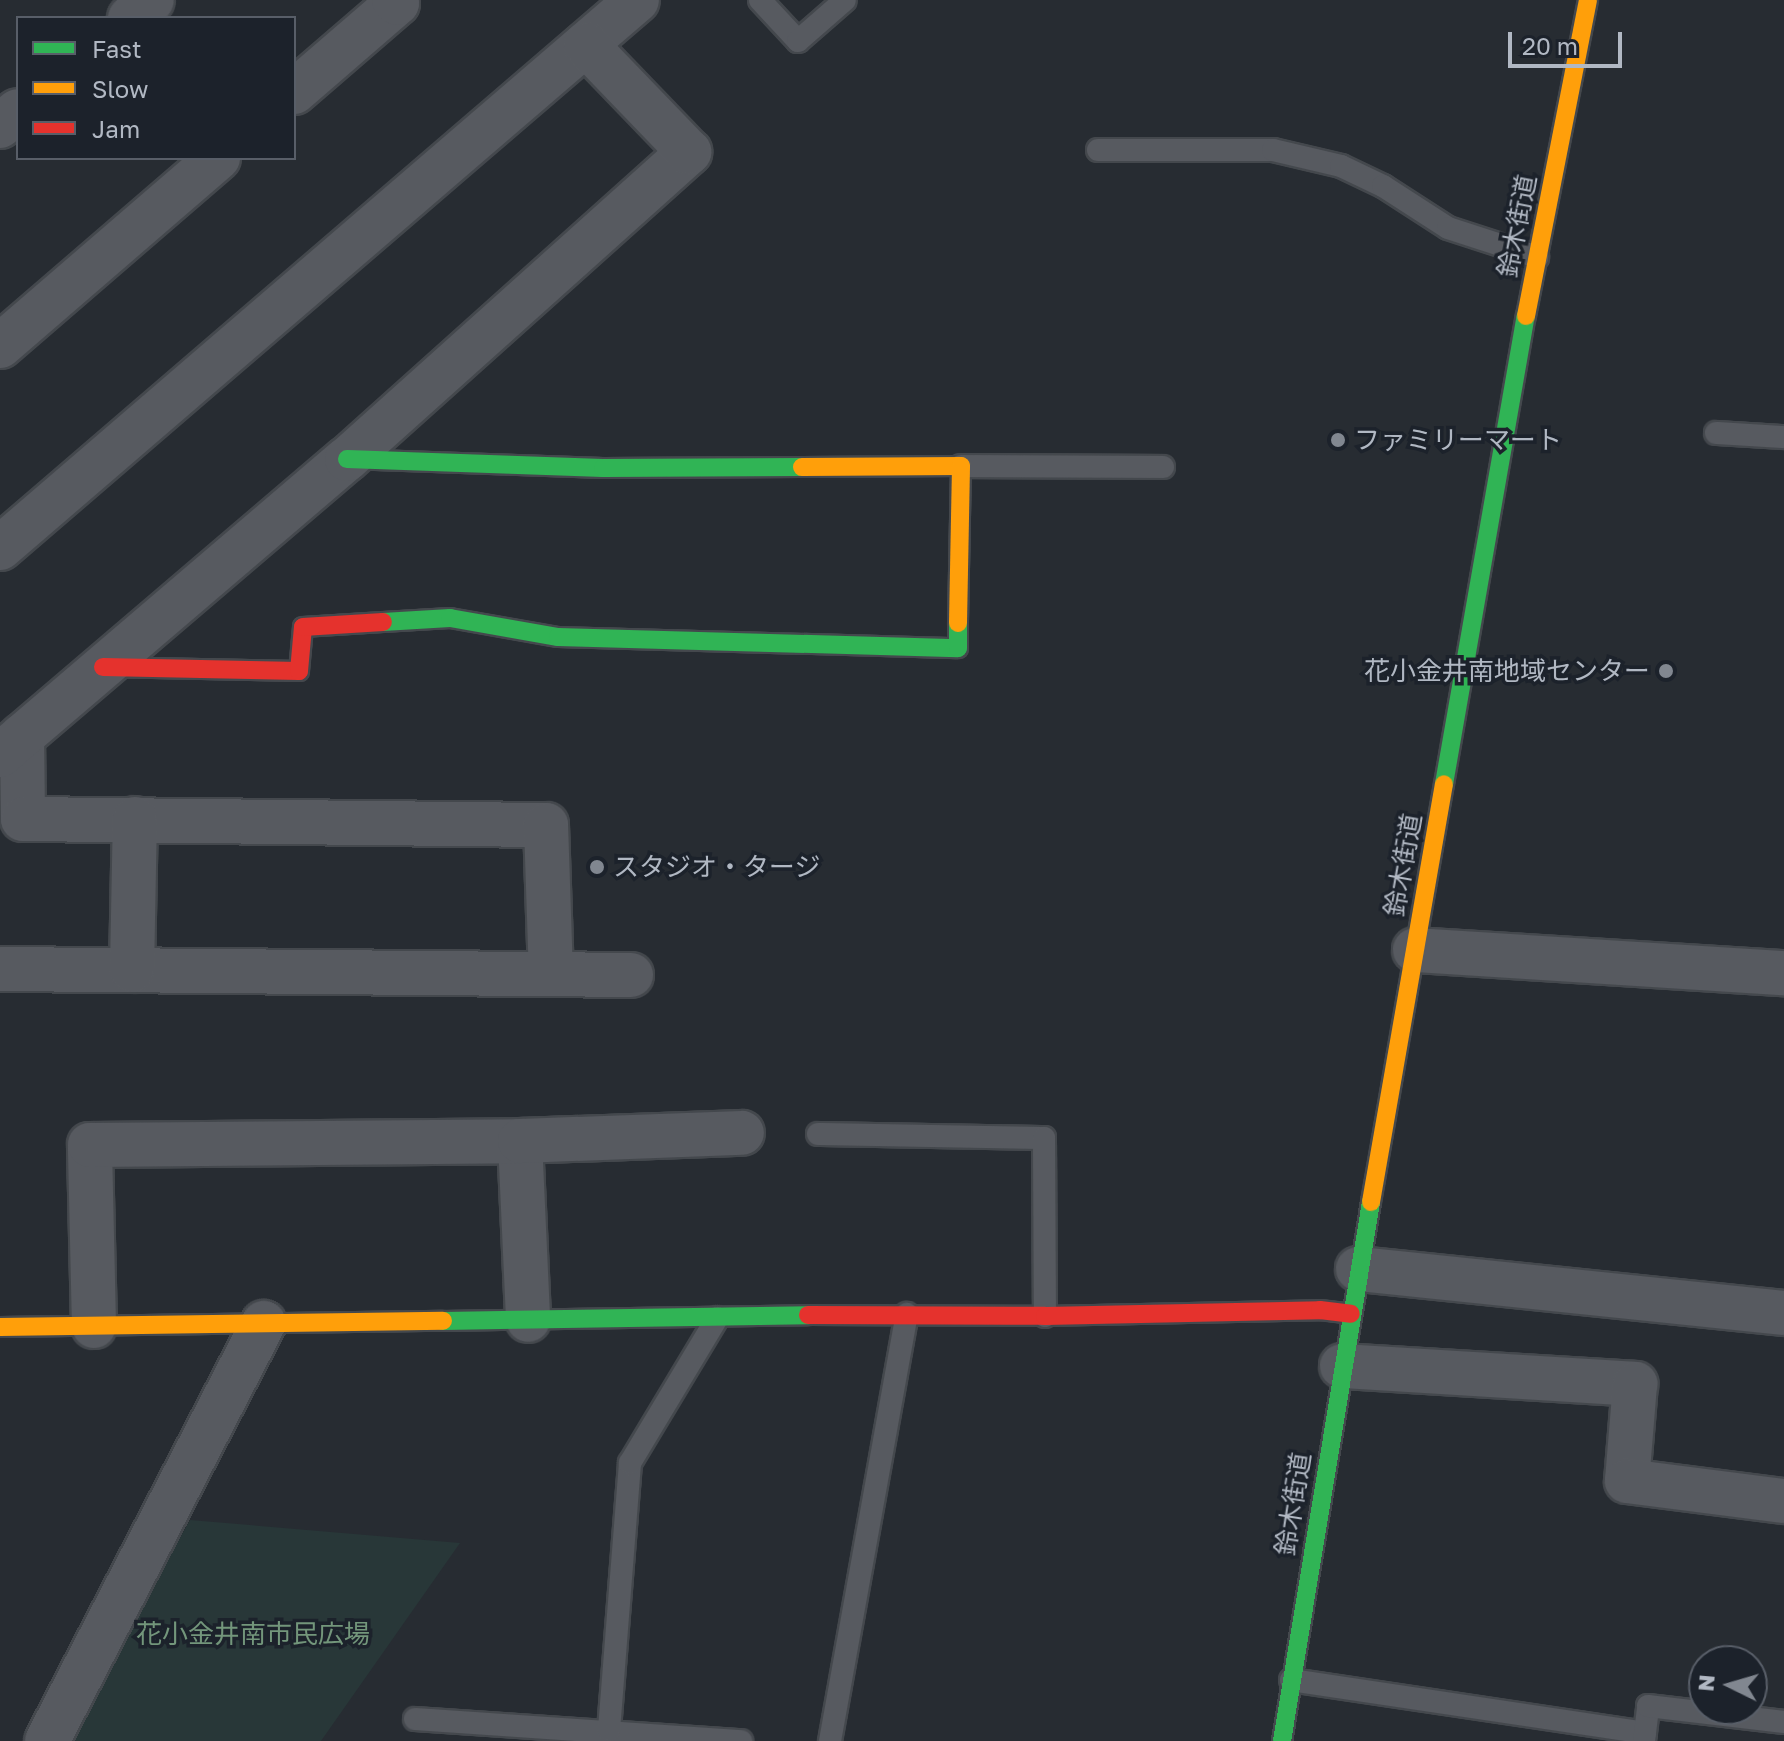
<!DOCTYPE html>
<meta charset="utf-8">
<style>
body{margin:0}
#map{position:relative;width:1784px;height:1741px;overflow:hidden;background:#272c32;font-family:"Golos Text","Noto Sans JP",sans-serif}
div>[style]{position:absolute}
.green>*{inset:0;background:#283738}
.roads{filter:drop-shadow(2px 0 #44484d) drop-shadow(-2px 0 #44484d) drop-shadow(0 2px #44484d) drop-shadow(0 -2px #44484d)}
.lane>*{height:22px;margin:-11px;padding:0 11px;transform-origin:11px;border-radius:11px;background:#575a60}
.street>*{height:44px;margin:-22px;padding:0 22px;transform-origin:22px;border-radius:22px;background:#575a60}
.fast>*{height:18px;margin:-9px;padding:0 9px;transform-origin:9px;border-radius:9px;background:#30b455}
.slow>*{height:18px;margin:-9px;padding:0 9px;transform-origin:9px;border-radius:9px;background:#ff9f0a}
.jam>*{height:18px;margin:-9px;padding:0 9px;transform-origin:9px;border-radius:9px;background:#e5322d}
.dots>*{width:22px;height:22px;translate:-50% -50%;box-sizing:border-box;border:4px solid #1c222b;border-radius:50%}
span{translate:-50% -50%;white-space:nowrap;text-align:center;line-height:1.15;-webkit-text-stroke:7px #1c222b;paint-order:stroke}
.street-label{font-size:26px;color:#b1b8c3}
.poi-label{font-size:26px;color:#b1b8c3}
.left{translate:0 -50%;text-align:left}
.right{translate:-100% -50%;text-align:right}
.park-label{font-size:26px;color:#73967b}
.legend{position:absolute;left:16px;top:16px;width:280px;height:144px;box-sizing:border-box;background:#1c222b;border:2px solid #585e68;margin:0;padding:10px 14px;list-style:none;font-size:24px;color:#b1b8c3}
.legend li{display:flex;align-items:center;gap:16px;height:40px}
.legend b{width:40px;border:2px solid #585e68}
.north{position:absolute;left:1688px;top:1645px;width:80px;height:80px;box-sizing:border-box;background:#1c222b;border:2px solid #585e68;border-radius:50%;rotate:275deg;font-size:22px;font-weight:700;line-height:32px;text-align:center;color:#b1b8c3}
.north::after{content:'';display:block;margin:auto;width:28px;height:36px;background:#818790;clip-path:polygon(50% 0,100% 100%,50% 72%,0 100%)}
.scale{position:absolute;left:1508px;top:32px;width:114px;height:36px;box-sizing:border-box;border:4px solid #b1b8c3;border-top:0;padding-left:10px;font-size:24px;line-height:28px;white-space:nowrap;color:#b1b8c3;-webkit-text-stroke:6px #1c222b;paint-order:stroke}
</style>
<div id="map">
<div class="green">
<div style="clip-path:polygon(190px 1520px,460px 1543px,321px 1741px,65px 1741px)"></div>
</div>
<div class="roads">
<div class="lane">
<div style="left:760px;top:0;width:56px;rotate:47.2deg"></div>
<div style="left:798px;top:41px;width:62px;rotate:-41.1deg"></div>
<div style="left:1098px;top:150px;width:175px"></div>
<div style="left:1273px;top:150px;width:70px;rotate:13.2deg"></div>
<div style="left:1341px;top:166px;width:47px;rotate:25.5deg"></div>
<div style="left:1383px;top:186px;width:77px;rotate:32.9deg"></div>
<div style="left:1448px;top:228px;width:94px;rotate:18deg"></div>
<div style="left:1716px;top:433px;width:68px;rotate:3.4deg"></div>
<div style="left:961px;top:466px;width:202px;rotate:0.3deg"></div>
<div style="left:818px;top:1134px;width:226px;rotate:1deg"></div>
<div style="left:1044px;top:1138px;width:178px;rotate:89.7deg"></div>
<div style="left:1291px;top:1680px;width:358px;rotate:8.5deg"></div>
<div style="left:415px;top:1719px;width:327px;rotate:3.9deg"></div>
<div style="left:609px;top:1730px;width:268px;rotate:-85.5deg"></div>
<div style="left:630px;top:1463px;width:169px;rotate:-59deg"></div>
<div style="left:830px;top:1741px;width:434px;rotate:-79.8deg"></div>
<div style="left:1644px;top:1741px;width:35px;rotate:-83deg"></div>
<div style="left:1648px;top:1706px;width:137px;rotate:6.7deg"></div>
</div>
<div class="street">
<div style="left:130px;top:18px;width:28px;rotate:-39deg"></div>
<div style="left:294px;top:92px;width:136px;rotate:-40.8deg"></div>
<div style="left:397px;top:3px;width:4px;rotate:-135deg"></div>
<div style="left:0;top:126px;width:23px;rotate:-40deg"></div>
<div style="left:0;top:346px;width:288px;rotate:-40.8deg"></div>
<div style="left:0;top:548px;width:840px;rotate:-40.7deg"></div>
<div style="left:22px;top:736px;width:83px;rotate:89.3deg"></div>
<div style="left:23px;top:819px;width:523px;rotate:0.66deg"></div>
<div style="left:546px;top:825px;width:147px;rotate:88.1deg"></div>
<div style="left:0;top:755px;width:456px;rotate:-40.5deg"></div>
<div style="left:347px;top:459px;width:460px;rotate:-41.9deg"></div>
<div style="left:689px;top:152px;width:149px;rotate:-133.9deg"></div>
<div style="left:1415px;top:950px;width:370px;rotate:3.6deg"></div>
<div style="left:0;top:969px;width:631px;rotate:0.54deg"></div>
<div style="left:132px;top:970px;width:151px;rotate:-88.9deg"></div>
<div style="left:520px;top:1141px;width:179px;rotate:87.4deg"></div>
<div style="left:1358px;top:1269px;width:428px;rotate:5.9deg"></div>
<div style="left:94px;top:1326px;width:181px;rotate:-91.3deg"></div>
<div style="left:90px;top:1145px;width:430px;rotate:-0.5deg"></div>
<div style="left:520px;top:1141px;width:222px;rotate:-2.1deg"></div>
<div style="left:1342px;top:1366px;width:294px;rotate:3.5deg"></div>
<div style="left:1635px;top:1384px;width:97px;rotate:94.7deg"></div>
<div style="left:1627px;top:1481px;width:158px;rotate:7.3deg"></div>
<div style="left:47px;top:1741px;width:471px;rotate:-62.6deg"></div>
</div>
<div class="fast">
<div style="left:347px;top:459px;width:256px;rotate:2deg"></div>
<div style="left:603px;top:468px;width:199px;rotate:-0.3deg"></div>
<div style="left:383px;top:622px;width:67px;rotate:-3.4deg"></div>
<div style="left:450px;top:618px;width:110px;rotate:10deg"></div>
<div style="left:558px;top:637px;width:400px;rotate:1.6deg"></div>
<div style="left:958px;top:648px;width:25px;rotate:-90deg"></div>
<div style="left:1444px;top:784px;width:475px;rotate:-80.1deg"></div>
<div style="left:443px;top:1321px;width:365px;rotate:-0.9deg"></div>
<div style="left:1282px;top:1741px;width:546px;rotate:-80.62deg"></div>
</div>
<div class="slow">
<div style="left:1526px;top:316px;width:322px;rotate:-78.9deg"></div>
<div style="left:802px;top:467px;width:159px;rotate:-0.4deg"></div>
<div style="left:961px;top:466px;width:157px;rotate:91.1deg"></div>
<div style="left:1371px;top:1202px;width:424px;rotate:-80.1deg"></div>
<div style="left:0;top:1327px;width:443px;rotate:-0.8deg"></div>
</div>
<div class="jam">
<div style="left:103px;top:667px;width:196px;rotate:1.2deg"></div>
<div style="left:299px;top:671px;width:44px;rotate:-84.8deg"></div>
<div style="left:303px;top:627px;width:80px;rotate:-3.6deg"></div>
<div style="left:808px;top:1315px;width:237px;rotate:0.2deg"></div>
<div style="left:1045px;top:1316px;width:275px;rotate:-1.2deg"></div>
<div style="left:1320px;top:1310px;width:31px;rotate:7deg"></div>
</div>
</div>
<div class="dots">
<div style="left:1338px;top:440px;background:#818790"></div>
<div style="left:1666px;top:671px;background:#818790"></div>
<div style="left:597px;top:867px;background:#818790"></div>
</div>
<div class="street-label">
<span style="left:1517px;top:226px;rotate:-79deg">鈴木街道</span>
<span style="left:1403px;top:865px;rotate:-80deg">鈴木街道</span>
<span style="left:1293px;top:1504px;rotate:-81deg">鈴木街道</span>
</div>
<div class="poi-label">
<span class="left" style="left:1354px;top:440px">ファミリーマート</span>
<span class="right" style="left:1650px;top:671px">花小金井南地域センター</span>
<span class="left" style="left:613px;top:867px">スタジオ・タージ</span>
</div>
<div class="park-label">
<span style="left:253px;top:1634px">花小金井南市民広場</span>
</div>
<ul class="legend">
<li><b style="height:10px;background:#30b455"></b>Fast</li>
<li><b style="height:10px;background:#ff9f0a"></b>Slow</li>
<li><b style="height:10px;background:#e5322d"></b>Jam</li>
</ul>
<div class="north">N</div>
<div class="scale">20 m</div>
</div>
